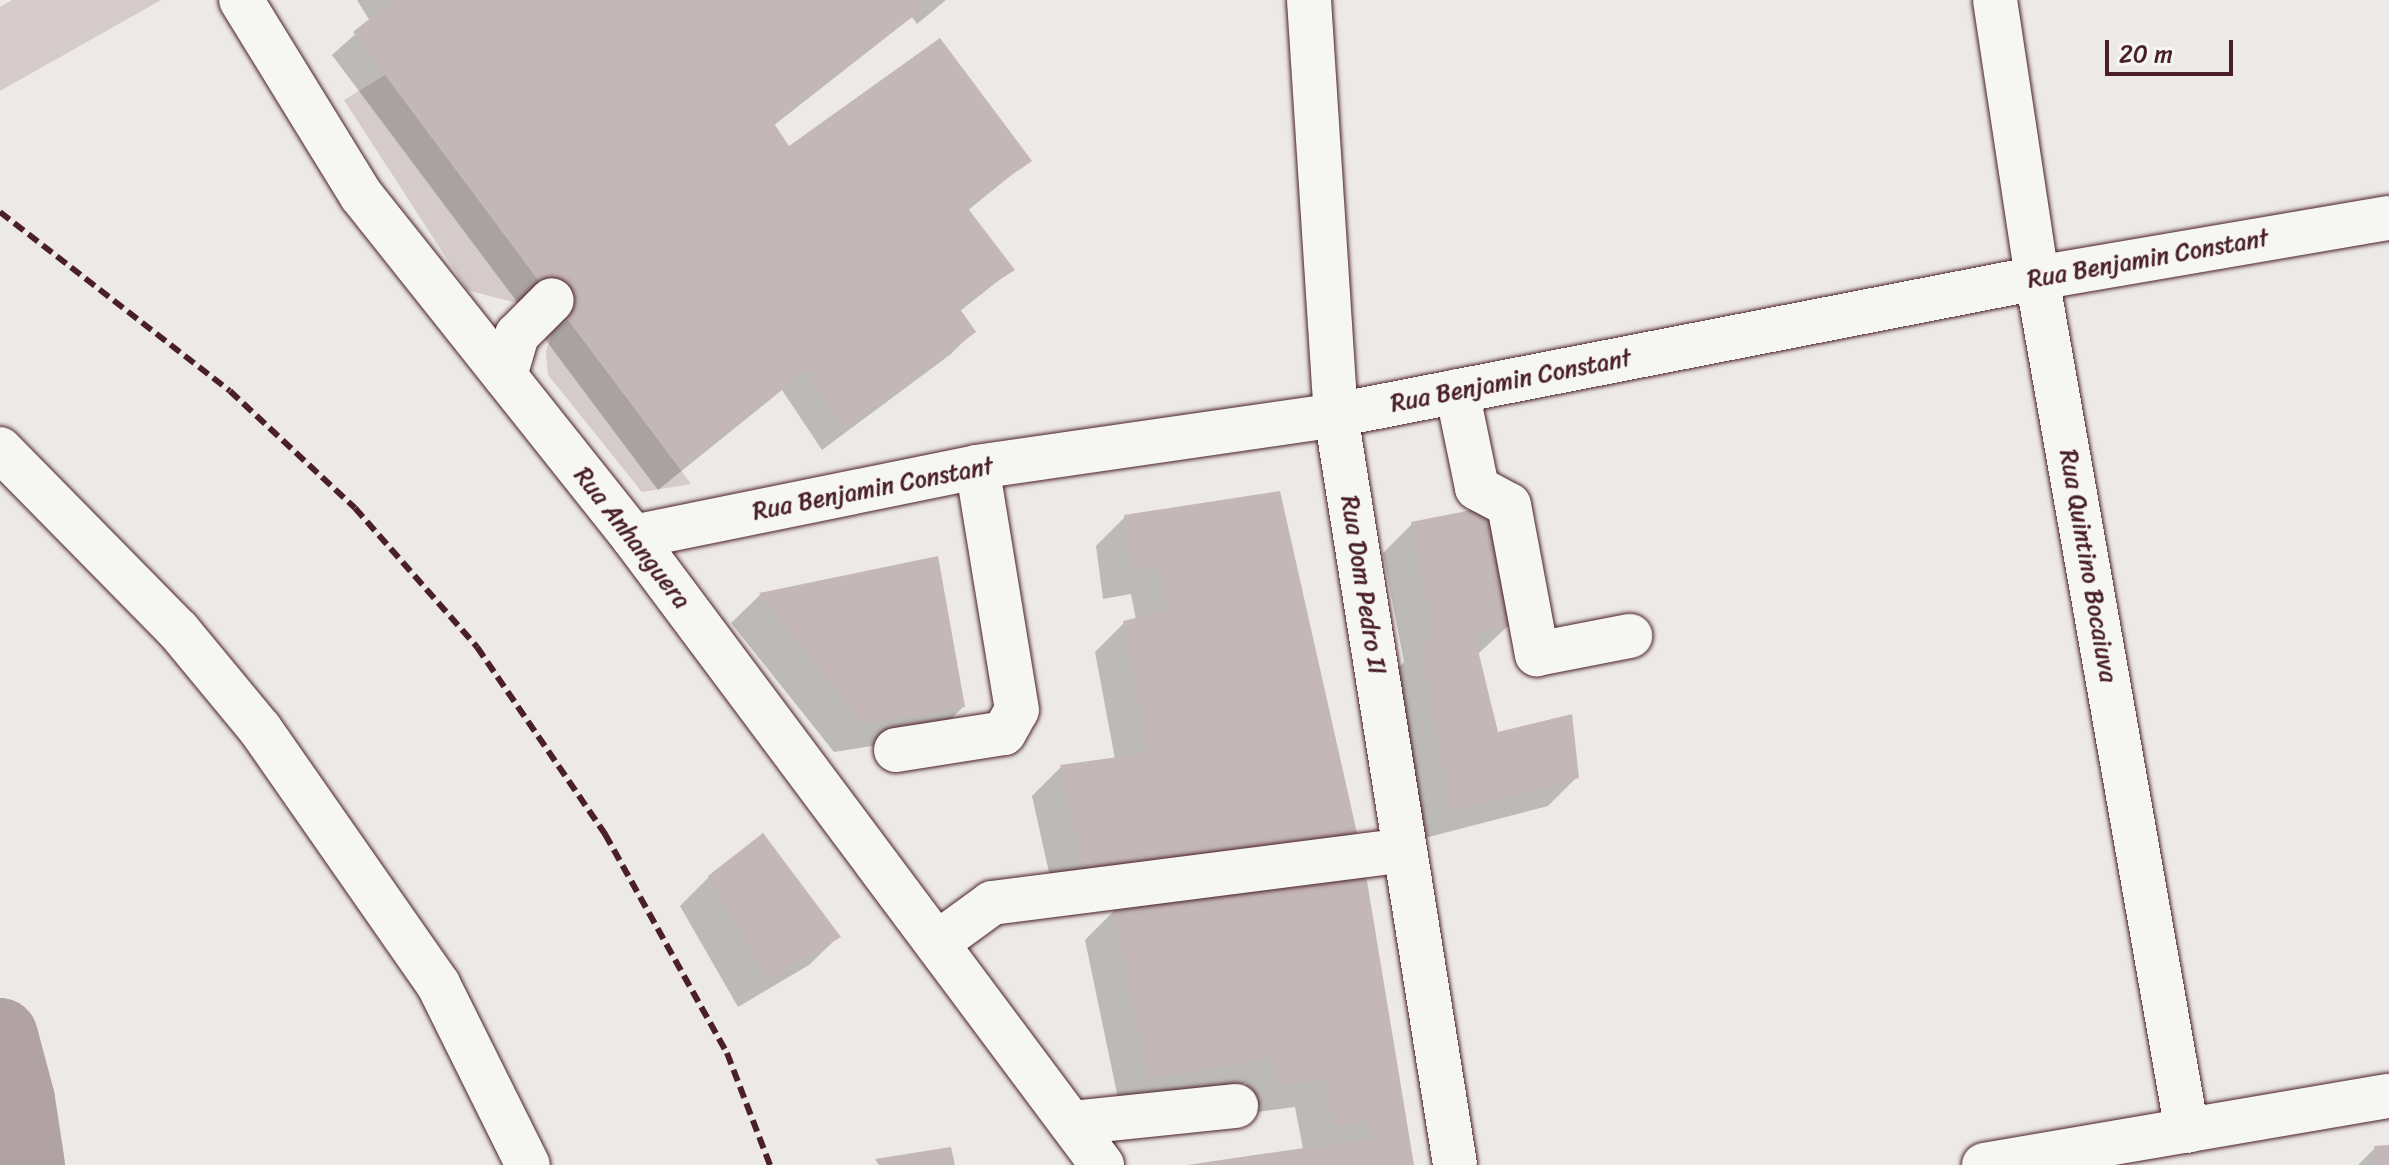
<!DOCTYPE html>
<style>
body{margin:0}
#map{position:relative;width:2389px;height:1165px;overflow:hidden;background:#ece9e6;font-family:Sriracha,sans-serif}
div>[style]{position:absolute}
.green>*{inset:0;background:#d4cbca}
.shadow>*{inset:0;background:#0003}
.river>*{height:76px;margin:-38px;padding:0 38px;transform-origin:38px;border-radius:38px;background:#b1a2a3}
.building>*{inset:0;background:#c4b7b7}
.roads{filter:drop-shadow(0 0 2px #4a1f2b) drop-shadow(0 0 2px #4a1f2b)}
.minor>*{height:44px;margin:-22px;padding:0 22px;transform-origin:22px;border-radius:22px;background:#f6f6f2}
.major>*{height:44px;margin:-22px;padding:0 22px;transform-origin:22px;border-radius:22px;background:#f6f6f2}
.rail>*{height:6px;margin-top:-3px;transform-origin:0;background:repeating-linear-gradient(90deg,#4a1f2b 0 12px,transparent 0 18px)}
span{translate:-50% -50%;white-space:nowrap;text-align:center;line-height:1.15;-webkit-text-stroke:7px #f6f6f2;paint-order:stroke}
.street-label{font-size:24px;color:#4a1f2b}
.scale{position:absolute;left:2105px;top:40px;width:128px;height:36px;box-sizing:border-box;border:4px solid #4a1f2b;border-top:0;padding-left:10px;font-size:24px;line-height:28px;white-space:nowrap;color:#4a1f2b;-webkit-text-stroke:6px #f6f6f2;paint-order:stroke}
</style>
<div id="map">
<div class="green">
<i style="clip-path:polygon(12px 0,161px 0,0 91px,0 7px)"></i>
<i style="clip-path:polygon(385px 75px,544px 288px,517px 303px,467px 290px,344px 100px)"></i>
<i style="clip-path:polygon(568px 320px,680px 469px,691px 484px,642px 492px,548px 375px,546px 352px,552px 333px)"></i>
</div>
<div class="shadow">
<i style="clip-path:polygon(357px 0,946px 0,917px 24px,912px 17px,773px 126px,789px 149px,1029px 161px,967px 211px,1012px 270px,960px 311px,973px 332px,951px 354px,822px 450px,782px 390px,658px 490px,332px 55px,370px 21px)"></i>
<i style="clip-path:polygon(1279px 493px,1356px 841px,1056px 904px,1032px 796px,1061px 767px,1115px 759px,1095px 652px,1124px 623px,1136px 620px,1131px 594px,1103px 599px,1096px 546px,1125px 517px)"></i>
<i style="clip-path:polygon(1412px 524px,1509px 625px,1477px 655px,1497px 734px,1577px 777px,1548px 806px,1421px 839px,1392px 674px,1404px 662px,1383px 553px)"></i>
<i style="clip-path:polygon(937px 559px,963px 707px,934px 736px,834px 752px,731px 623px,760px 595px)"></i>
<i style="clip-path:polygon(709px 877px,838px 937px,809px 965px,738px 1007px,680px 906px)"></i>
<i style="clip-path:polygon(1364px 877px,1411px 1165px,1195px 1165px,1303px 1149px,1295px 1107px,1249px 1113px,1246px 1083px,1120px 1108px,1085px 940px,1113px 912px)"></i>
<i style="clip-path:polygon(2389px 1147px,2389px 1165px,2358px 1165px,2375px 1148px)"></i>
</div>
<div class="river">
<i style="left:0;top:1036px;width:66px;rotate:75.1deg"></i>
<i style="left:17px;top:1100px;width:66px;rotate:81.3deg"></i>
</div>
<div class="building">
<i style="clip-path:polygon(393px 0,918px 0,924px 8px,773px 122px,789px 146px,940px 38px,1032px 161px,966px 206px,1015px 270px,958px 306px,976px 332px,845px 429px,805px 370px,680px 469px,353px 32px)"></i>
<i style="clip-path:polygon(1280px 491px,1359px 842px,1085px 877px,1060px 765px,1147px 753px,1123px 621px,1167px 610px,1160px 566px,1131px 571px,1124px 515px)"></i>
<i style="clip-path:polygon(1487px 507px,1511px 626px,1474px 634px,1498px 732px,1572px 714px,1579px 778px,1450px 812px,1420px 643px,1434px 641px,1411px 522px)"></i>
<i style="clip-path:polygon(938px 556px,965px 707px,863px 724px,759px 593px)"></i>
<i style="clip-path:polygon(763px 833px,841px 937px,768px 980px,708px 876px)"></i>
<i style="clip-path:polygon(1366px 875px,1414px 1165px,1187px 1165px,1372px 1138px,1369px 1121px,1333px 1127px,1324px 1079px,1277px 1085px,1274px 1056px,1148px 1080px,1113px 910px)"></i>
<i style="clip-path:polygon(2389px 1145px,2389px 1165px,2378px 1165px,2374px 1146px)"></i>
<i style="clip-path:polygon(951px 1147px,955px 1165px,879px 1165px,875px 1159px)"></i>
</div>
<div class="roads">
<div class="minor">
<i style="left:241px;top:0;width:229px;rotate:58.4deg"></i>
<i style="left:361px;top:195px;width:437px;rotate:51.5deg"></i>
<i style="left:633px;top:537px;width:784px;rotate:53.25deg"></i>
<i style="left:1995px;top:0;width:281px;rotate:81.4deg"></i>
<i style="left:2037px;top:278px;width:866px;rotate:80.03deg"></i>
<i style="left:505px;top:376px;width:43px;rotate:-73.7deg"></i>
<i style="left:517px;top:335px;width:49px;rotate:-45deg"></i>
<i style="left:1457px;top:391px;width:99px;rotate:78.3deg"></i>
<i style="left:1477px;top:488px;width:36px;rotate:28deg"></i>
<i style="left:1509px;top:505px;width:152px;rotate:79.4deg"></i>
<i style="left:1537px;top:654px;width:95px;rotate:-11deg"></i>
<i style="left:633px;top:537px;width:351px;rotate:-11.5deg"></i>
<i style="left:977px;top:467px;width:363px;rotate:-8.2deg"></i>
<i style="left:1336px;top:415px;width:714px;rotate:-11.06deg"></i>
<i style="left:2037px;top:278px;width:357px;rotate:-9.7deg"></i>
<i style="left:896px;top:750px;width:109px;rotate:-8.9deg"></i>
<i style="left:1004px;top:733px;width:26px;rotate:-61deg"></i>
<i style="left:1017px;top:710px;width:246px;rotate:-99.3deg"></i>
<i style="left:937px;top:943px;width:68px;rotate:-36deg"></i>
<i style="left:992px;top:903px;width:416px;rotate:-7.3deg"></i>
<i style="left:1071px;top:1123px;width:166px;rotate:-5.9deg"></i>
<i style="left:1984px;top:1165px;width:411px;rotate:-9.7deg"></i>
</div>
<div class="major">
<i style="left:1309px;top:0;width:416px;rotate:86.3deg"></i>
<i style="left:1336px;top:415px;width:759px;rotate:80.98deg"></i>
<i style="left:0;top:449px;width:254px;rotate:45.5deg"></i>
<i style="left:178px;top:630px;width:129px;rotate:50.4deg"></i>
<i style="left:260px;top:729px;width:311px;rotate:55.1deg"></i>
<i style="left:438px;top:984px;width:202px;rotate:63.6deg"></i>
</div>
</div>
<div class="rail">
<i style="left:0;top:212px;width:291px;rotate:37.9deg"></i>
<i style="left:230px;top:391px;width:171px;rotate:43.1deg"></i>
<i style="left:355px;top:508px;width:185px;rotate:48.7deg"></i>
<i style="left:477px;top:647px;width:227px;rotate:55.6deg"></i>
<i style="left:605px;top:834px;width:251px;rotate:60.9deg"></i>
<i style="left:727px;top:1053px;width:120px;rotate:69deg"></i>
</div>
<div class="street-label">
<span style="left:2148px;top:259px;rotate:-10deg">Rua Benjamin Constant</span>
<span style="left:1511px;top:381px;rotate:-11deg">Rua Benjamin Constant</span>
<span style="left:873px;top:489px;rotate:-11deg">Rua Benjamin Constant</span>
<span style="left:632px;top:538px;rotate:52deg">Rua Anhanguera</span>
<span style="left:2088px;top:566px;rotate:80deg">Rua Quintino Bocaiuva</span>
<span style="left:1363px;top:585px;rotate:81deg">Rua Dom Pedro II</span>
</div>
<div class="scale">20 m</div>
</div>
